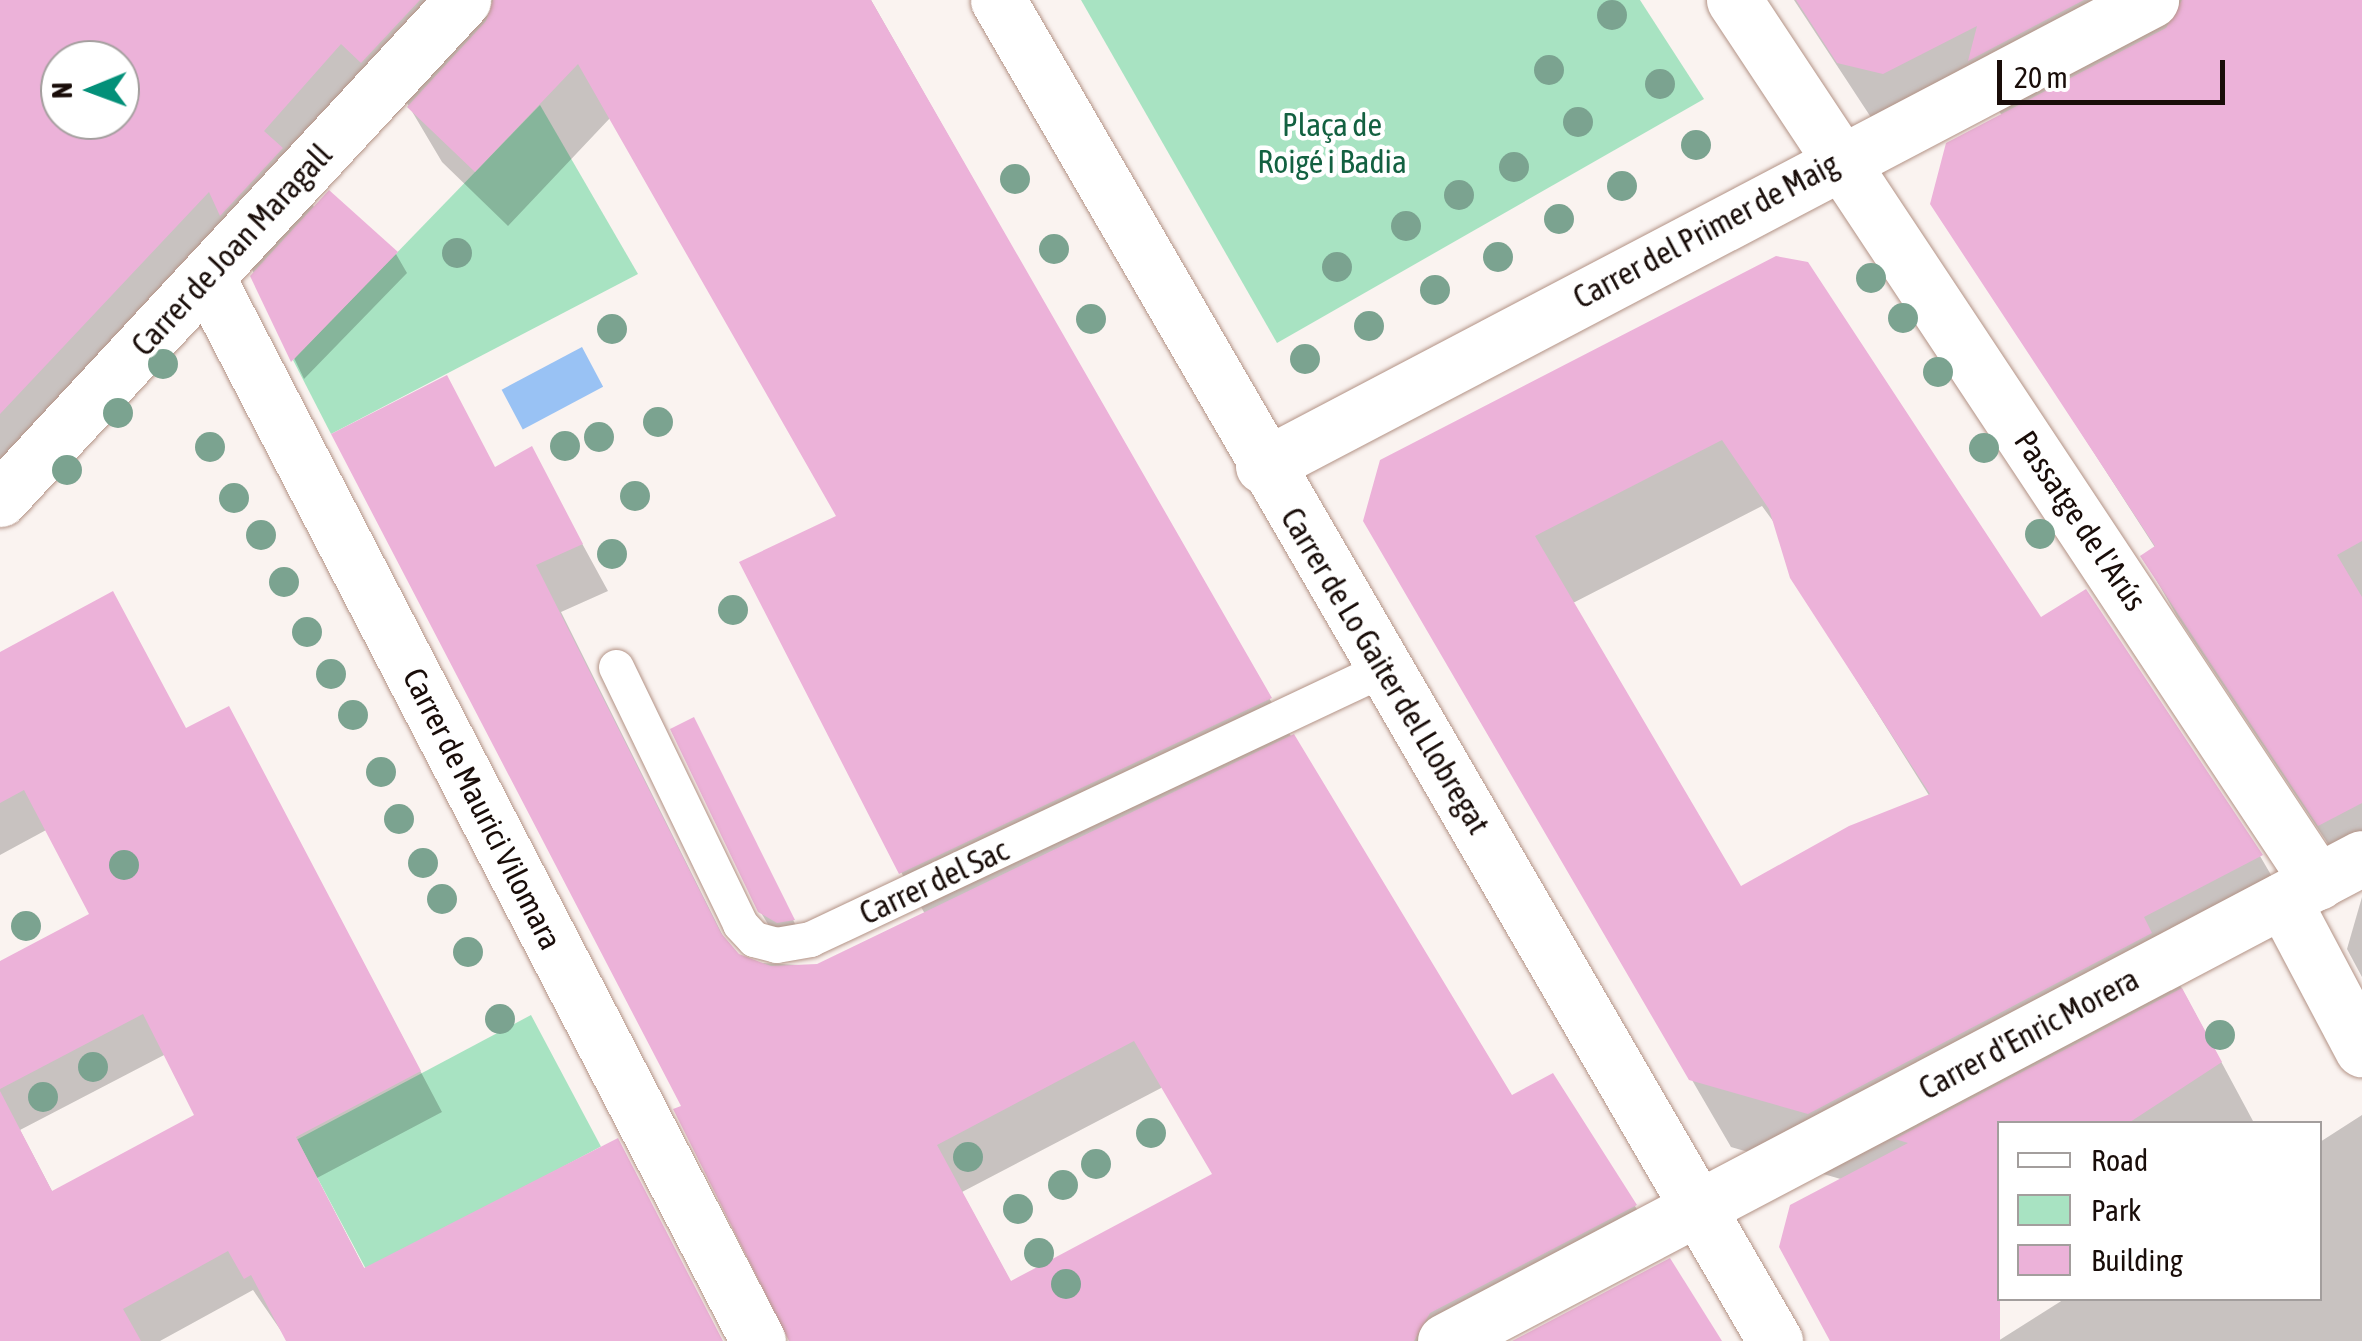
<!DOCTYPE html>
<meta charset="utf-8">
<style>
body{margin:0}
#map{position:relative;width:2362px;height:1341px;overflow:hidden;background:#faf3f0;font-family:"Asap Condensed",sans-serif}
div>[style]{position:absolute}
.green>*{inset:0;background:#a8e3c2;transform-origin:0 0}
.water>*{inset:0;background:#99c2f4;transform-origin:0 0}
.shadow>*{inset:0;background:#0003}
.building>*{inset:0;background:#ecb2d9}
.roads{filter:drop-shadow(0 0 2px #b39386) drop-shadow(0 0 2px #b39386)}
.lane>*{height:35px;margin:-17.5px;padding:0 17.5px;transform-origin:17.5px;border-radius:17.5px;background:#fff}
.street>*{height:55px;margin:-27.5px;padding:0 27.5px;transform-origin:27.5px;border-radius:27.5px;background:#fff}
.trees>*{width:30px;height:30px;margin:-15px;border-radius:50%;background:#7ba390}
span{translate:-50% -50%;white-space:nowrap;text-align:center;line-height:1.15;-webkit-text-stroke:9px #fff;paint-order:stroke}
.park-label{font-size:32px;color:#136141}
.street-label{font-size:32px;color:#190d09}
.legend{position:absolute;left:1997px;top:1121px;width:325px;height:180px;box-sizing:border-box;background:#fff;border:2px solid #a39e9d;margin:0;padding:12px 18px;list-style:none;font-size:30px;color:#190d09}
.legend li{display:flex;align-items:center;gap:20px;height:50px}
.legend b{width:50px;border:2px solid #a39e9d}
.north{position:absolute;left:40px;top:40px;width:100px;height:100px;box-sizing:border-box;background:#fff;border:2px solid #a39e9d;border-radius:50%;rotate:269deg;font-size:28px;font-weight:700;line-height:40px;text-align:center;color:#190d09}
.north::after{content:'';display:block;margin:auto;width:35px;height:45px;background:#039079;clip-path:polygon(50% 0,100% 100%,50% 72%,0 100%)}
.scale{position:absolute;left:1997px;top:60px;width:228px;height:45px;box-sizing:border-box;border:5px solid #190d09;border-top:0;padding-left:12px;font-size:30px;line-height:35px;white-space:nowrap;color:#190d09;-webkit-text-stroke:8px #fff;paint-order:stroke}
</style>
<div id="map">
<div class="green">
<i style="clip-path:polygon(1081px 0,1640px 0,1704px 99px,1277px 343px)"></i>
<i style="clip-path:polygon(540px 105px,638px 274px,331px 434px,293px 360px)"></i>
<i style="left:531px;top:1015px;width:149px;height:265px;rotate:62deg"></i>
</div>
<div class="water">
<i style="left:582px;top:347px;width:45px;height:91px;rotate:62deg"></i>
</div>
<div class="shadow">
<i style="clip-path:polygon(evenodd,0 0,871px 0,1292px 738px,1511px 1098px,1635px 1206px,1662px 1252px,1493px 1341px,790px 1341px,684px 1107px,496px 469px,531px 450px,608px 591px,561px 612px,726px 942px,746px 962px,817px 966px,925px 914px,901px 872px,840px 517px,611px 117px,508px 226px,442px 162px,407px 103px,394px 117px,374px 98px,300px 182px,315px 209px,396px 254px,407px 273px,304px 379px,241px 246px,0 504px,0 0,60px 60px,120px 60px,120px 120px,60px 120px,60px 60px,0 0,1163px 1087px,1215px 1175px,1012px 1284px,962px 1192px,1163px 1087px)"></i>
<i style="clip-path:polygon(1794px 0,2362px 0,2362px 879px,2354px 883px,2177px 616px,2143px 557px,2156px 549px,1933px 203px,2002px 116px,1990px 95px,1874px 122px)"></i>
<i style="clip-path:polygon(evenodd,1777px 258px,2040px 621px,2260px 856px,2299px 923px,2180px 985px,2253px 1121px,2000px 1124px,1910px 1341px,1834px 1341px,1844px 1180px,1731px 1147px,1366px 520px,1777px 258px,1762px 506px,1778px 528px,1792px 577px,1930px 797px,1740px 890px,1571px 604px,1762px 506px)"></i>
<i style="clip-path:polygon(evenodd,0 665px,252px 752px,442px 1112px,317px 1178px,365px 1270px,722px 1341px,288px 1341px,253px 1290px,160px 1341px,0 1341px,0 964px,92px 915px,48px 829px,0 855px,0 665px,166px 1054px,198px 1116px,53px 1193px,20px 1130px,166px 1054px)"></i>
<i style="clip-path:polygon(704px 739px,803px 940px,772px 931px,760px 911px)"></i>
<i style="clip-path:polygon(2362px 897px,2362px 977px,2347px 949px)"></i>
<i style="clip-path:polygon(2362px 1115px,2362px 1341px,1998px 1341px,2066px 1298px,2320px 1298px,2320px 1142px)"></i>
</div>
<div class="building">
<i style="clip-path:polygon(evenodd,0 0,420px 0,361px 63px,341px 44px,264px 131px,283px 148px,220px 216px,209px 192px,0 414px,0 0,60px 60px,120px 60px,120px 120px,60px 120px,60px 60px)"></i>
<i style="clip-path:polygon(493px 0,871px 0,1272px 698px,899px 874px,739px 562px,836px 516px,578px 64px,475px 172px,407px 107px,486px 21px)"></i>
<i style="clip-path:polygon(1796px 0,2084px 0,1968px 61px,1977px 26px,1883px 74px,1837px 63px)"></i>
<i style="clip-path:polygon(2182px 0,2362px 0,2362px 541px,2337px 555px,2362px 597px,2362px 803px,2318px 826px,2140px 556px,2155px 546px,1930px 204px,1946px 143px,2166px 28px)"></i>
<i style="clip-path:polygon(329px 190px,398px 252px,291px 362px,250px 276px)"></i>
<i style="clip-path:polygon(evenodd,1776px 256px,1808px 262px,2041px 617px,2086px 589px,2263px 855px,2144px 917px,2152px 933px,1808px 1114px,1689px 1080px,1363px 521px,1380px 460px,1776px 256px,1722px 440px,1769px 509px,1790px 578px,1930px 794px,1849px 826px,1741px 886px,1535px 536px,1722px 440px)"></i>
<i style="clip-path:polygon(evenodd,447px 375px,495px 467px,532px 446px,583px 544px,536px 565px,721px 933px,739px 954px,771px 966px,817px 964px,1294px 734px,1512px 1095px,1553px 1073px,1637px 1205px,1430px 1313px,1414px 1341px,789px 1341px,673px 1109px,681px 1106px,331px 434px,447px 375px,1134px 1041px,1212px 1174px,1011px 1281px,937px 1145px,1134px 1041px)"></i>
<i style="clip-path:polygon(113px 591px,186px 728px,229px 706px,421px 1071px,296px 1137px,364px 1268px,618px 1138px,723px 1341px,286px 1341px,251px 1275px,244px 1279px,228px 1251px,123px 1309px,141px 1341px,0 1341px,0 1091px,52px 1191px,194px 1115px,143px 1014px,0 1089px,0 961px,89px 914px,24px 790px,0 803px,0 652px)"></i>
<i style="clip-path:polygon(694px 717px,795px 920px,777px 923px,758px 912px,670px 729px)"></i>
<i style="clip-path:polygon(2182px 988px,2222px 1062px,2127px 1124px,2000px 1124px,2000px 1341px,1830px 1341px,1779px 1247px,1790px 1205px,1908px 1143px,1895px 1139px)"></i>
<i style="clip-path:polygon(1670px 1258px,1722px 1341px,1512px 1341px)"></i>
</div>
<div class="roads">
<div class="lane">
<i style="left:616px;top:667px;width:285px;rotate:64.2deg"></i>
<i style="left:740px;top:924px;width:21px;rotate:47deg"></i>
<i style="left:754px;top:939px;width:23px;rotate:15deg"></i>
<i style="left:776px;top:945px;width:35px;rotate:-10deg"></i>
<i style="left:810px;top:939px;width:638px;rotate:-25.24deg"></i>
</div>
<div class="street">
<i style="left:998px;top:0;width:1550px;rotate:59.91deg"></i>
<i style="left:1734px;top:0;width:1058px;rotate:56.49deg"></i>
<i style="left:207px;top:277px;width:1198px;rotate:62.62deg"></i>
<i style="left:1263px;top:466px;width:1003px;rotate:-27.69deg"></i>
<i style="left:0;top:499px;width:681px;rotate:-47.14deg"></i>
<i style="left:2283px;top:900px;width:169px;rotate:62.1deg"></i>
<i style="left:1445px;top:1341px;width:1036px;rotate:-27.78deg"></i>
</div>
</div>
<div class="trees">
<i style="left:1612px;top:15px"></i>
<i style="left:1549px;top:70px"></i>
<i style="left:1660px;top:84px"></i>
<i style="left:1578px;top:122px"></i>
<i style="left:1696px;top:145px"></i>
<i style="left:1514px;top:167px"></i>
<i style="left:1015px;top:179px"></i>
<i style="left:1622px;top:186px"></i>
<i style="left:1459px;top:195px"></i>
<i style="left:1559px;top:219px"></i>
<i style="left:1406px;top:226px"></i>
<i style="left:1054px;top:249px"></i>
<i style="left:457px;top:253px"></i>
<i style="left:1498px;top:257px"></i>
<i style="left:1337px;top:267px"></i>
<i style="left:1871px;top:278px"></i>
<i style="left:1435px;top:290px"></i>
<i style="left:1903px;top:318px"></i>
<i style="left:1091px;top:319px"></i>
<i style="left:1369px;top:326px"></i>
<i style="left:612px;top:329px"></i>
<i style="left:1305px;top:359px"></i>
<i style="left:163px;top:364px"></i>
<i style="left:1938px;top:372px"></i>
<i style="left:118px;top:413px"></i>
<i style="left:658px;top:422px"></i>
<i style="left:599px;top:437px"></i>
<i style="left:565px;top:446px"></i>
<i style="left:210px;top:447px"></i>
<i style="left:1984px;top:448px"></i>
<i style="left:67px;top:470px"></i>
<i style="left:635px;top:496px"></i>
<i style="left:234px;top:498px"></i>
<i style="left:2040px;top:534px"></i>
<i style="left:261px;top:535px"></i>
<i style="left:612px;top:554px"></i>
<i style="left:284px;top:582px"></i>
<i style="left:733px;top:610px"></i>
<i style="left:307px;top:632px"></i>
<i style="left:331px;top:674px"></i>
<i style="left:353px;top:715px"></i>
<i style="left:381px;top:772px"></i>
<i style="left:399px;top:819px"></i>
<i style="left:423px;top:863px"></i>
<i style="left:124px;top:865px"></i>
<i style="left:442px;top:899px"></i>
<i style="left:26px;top:926px"></i>
<i style="left:468px;top:952px"></i>
<i style="left:500px;top:1019px"></i>
<i style="left:2220px;top:1035px"></i>
<i style="left:93px;top:1067px"></i>
<i style="left:43px;top:1097px"></i>
<i style="left:1151px;top:1133px"></i>
<i style="left:968px;top:1157px"></i>
<i style="left:1096px;top:1164px"></i>
<i style="left:1063px;top:1185px"></i>
<i style="left:1018px;top:1209px"></i>
<i style="left:1039px;top:1253px"></i>
<i style="left:1066px;top:1284px"></i>
</div>
<div class="park-label">
<span style="left:1332px;top:144px">Plaça de<br>Roigé i Badia</span>
</div>
<div class="street-label">
<span style="left:1706px;top:231px;rotate:-28deg">Carrer del Primer de Maig</span>
<span style="left:232px;top:250px;rotate:-47deg">Carrer de Joan Maragall</span>
<span style="left:2080px;top:521px;rotate:56deg">Passatge de l'Arús</span>
<span style="left:1385px;top:671px;rotate:59deg">Carrer de Lo Gaiter del Llobregat</span>
<span style="left:482px;top:809px;rotate:63deg">Carrer de Maurici Vilomara</span>
<span style="left:934px;top:882px;rotate:-25deg">Carrer del Sac</span>
<span style="left:2029px;top:1034px;rotate:-28deg">Carrer d'Enric Morera</span>
</div>
<ul class="legend">
<li><b style="height:12px;background:#fff"></b>Road</li>
<li><b style="height:28px;background:#a8e3c2"></b>Park</li>
<li><b style="height:28px;background:#ecb2d9"></b>Building</li>
</ul>
<div class="north">N</div>
<div class="scale">20 m</div>
</div>
